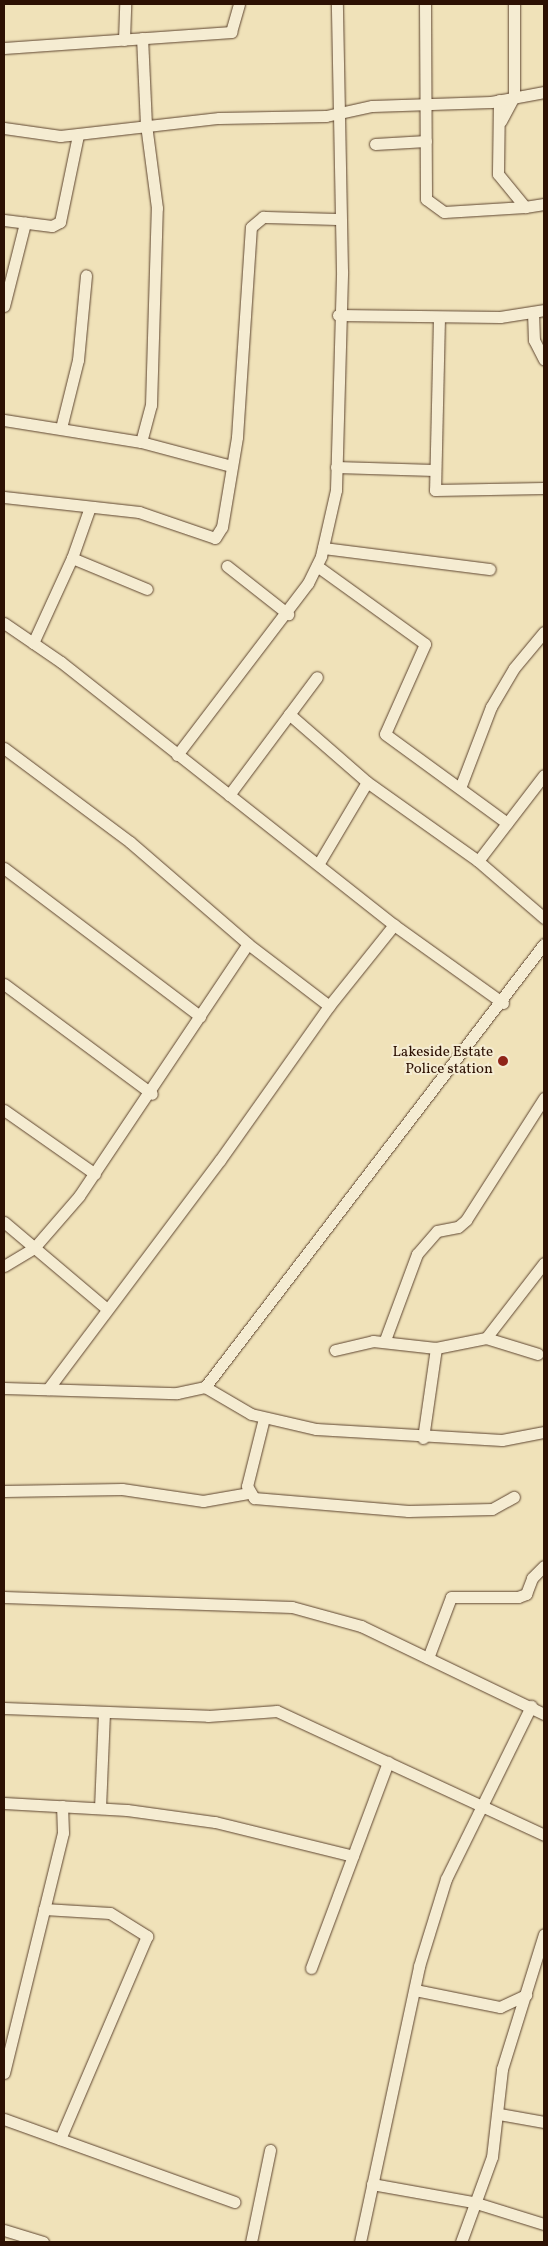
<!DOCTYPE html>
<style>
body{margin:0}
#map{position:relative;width:548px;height:2246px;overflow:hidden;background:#f0e2b9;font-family:Vollkorn,serif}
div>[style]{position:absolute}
.roads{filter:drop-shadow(0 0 1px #5e4530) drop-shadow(0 0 1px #5e4530)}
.minor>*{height:11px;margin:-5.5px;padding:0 5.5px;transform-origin:5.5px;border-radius:5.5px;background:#f5ecd2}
.dots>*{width:14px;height:14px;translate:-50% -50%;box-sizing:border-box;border:2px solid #f5ecd2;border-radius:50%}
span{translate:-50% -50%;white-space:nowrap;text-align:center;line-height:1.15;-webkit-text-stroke:4px #f5ecd2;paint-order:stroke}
.poi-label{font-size:15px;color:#2d1103}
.right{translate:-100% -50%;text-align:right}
.frame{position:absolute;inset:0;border:5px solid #2d1103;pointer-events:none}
</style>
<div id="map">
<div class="roads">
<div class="minor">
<i style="left:425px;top:4px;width:195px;rotate:89.7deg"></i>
<i style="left:426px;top:199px;width:22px;rotate:36deg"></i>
<i style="left:444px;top:212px;width:81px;rotate:-3.5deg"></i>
<i style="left:124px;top:40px;width:36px;rotate:-88deg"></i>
<i style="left:4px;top:48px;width:228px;rotate:-4deg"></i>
<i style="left:231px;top:32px;width:29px;rotate:-74deg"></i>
<i style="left:499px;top:100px;width:74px;rotate:90.8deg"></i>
<i style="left:498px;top:174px;width:43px;rotate:50.7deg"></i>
<i style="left:525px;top:207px;width:19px;rotate:-9deg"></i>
<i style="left:501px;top:121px;width:27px;rotate:-62deg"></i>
<i style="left:514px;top:97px;width:93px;rotate:-90deg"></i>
<i style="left:4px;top:128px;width:57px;rotate:8.1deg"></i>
<i style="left:60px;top:136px;width:160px;rotate:-6.5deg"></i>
<i style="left:219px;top:118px;width:107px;rotate:-1.1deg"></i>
<i style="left:326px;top:116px;width:47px;rotate:-12.3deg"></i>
<i style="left:372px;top:106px;width:119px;rotate:-1.9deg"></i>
<i style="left:491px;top:102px;width:54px;rotate:-10.7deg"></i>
<i style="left:375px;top:144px;width:51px;rotate:-3.4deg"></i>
<i style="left:4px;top:220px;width:48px;rotate:7.1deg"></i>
<i style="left:52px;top:226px;width:9px;rotate:-27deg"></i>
<i style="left:60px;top:222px;width:89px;rotate:-78.3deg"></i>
<i style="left:4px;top:306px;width:86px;rotate:-75.8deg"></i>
<i style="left:533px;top:312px;width:28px;rotate:88deg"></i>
<i style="left:534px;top:340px;width:22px;rotate:63deg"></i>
<i style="left:338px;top:315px;width:162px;rotate:0.7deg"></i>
<i style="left:500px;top:317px;width:45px;rotate:-9deg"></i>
<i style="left:439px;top:317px;width:173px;rotate:91.3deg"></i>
<i style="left:435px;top:490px;width:109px;rotate:-1.1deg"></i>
<i style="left:4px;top:420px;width:139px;rotate:9.1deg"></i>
<i style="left:141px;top:442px;width:93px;rotate:14.9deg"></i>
<i style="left:61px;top:428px;width:70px;rotate:-76deg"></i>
<i style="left:78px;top:360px;width:85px;rotate:-84.6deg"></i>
<i style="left:141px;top:442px;width:38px;rotate:-75deg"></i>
<i style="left:151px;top:405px;width:197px;rotate:-88.3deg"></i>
<i style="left:157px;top:208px;width:84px;rotate:-97.5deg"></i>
<i style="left:146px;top:125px;width:87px;rotate:-92.6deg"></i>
<i style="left:336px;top:467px;width:98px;rotate:1.8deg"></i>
<i style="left:4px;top:497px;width:136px;rotate:6.3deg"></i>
<i style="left:139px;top:512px;width:80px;rotate:18.9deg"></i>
<i style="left:215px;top:538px;width:13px;rotate:-58deg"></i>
<i style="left:222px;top:527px;width:91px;rotate:-80.5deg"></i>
<i style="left:237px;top:437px;width:210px;rotate:-86.2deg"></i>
<i style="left:251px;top:227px;width:16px;rotate:-40deg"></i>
<i style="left:263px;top:217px;width:77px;rotate:1.5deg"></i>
<i style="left:323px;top:548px;width:168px;rotate:7.2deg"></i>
<i style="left:72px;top:558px;width:81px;rotate:22.5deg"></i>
<i style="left:227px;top:566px;width:78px;rotate:38.2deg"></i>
<i style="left:317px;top:566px;width:133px;rotate:35.8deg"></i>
<i style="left:425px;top:644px;width:98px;rotate:114deg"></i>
<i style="left:385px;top:734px;width:151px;rotate:36.1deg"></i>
<i style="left:4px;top:623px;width:69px;rotate:34.4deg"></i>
<i style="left:61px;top:662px;width:424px;rotate:38.3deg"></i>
<i style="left:394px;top:925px;width:134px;rotate:35.6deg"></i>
<i style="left:33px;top:643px;width:94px;rotate:-65.4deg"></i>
<i style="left:72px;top:558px;width:54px;rotate:-70.6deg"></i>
<i style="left:289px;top:714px;width:103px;rotate:41.1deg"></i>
<i style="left:367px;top:782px;width:136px;rotate:35.4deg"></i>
<i style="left:478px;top:861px;width:87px;rotate:40.8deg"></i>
<i style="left:4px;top:748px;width:157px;rotate:36.7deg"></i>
<i style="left:130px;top:842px;width:156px;rotate:40.8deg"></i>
<i style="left:248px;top:944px;width:102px;rotate:37.4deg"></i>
<i style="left:177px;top:755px;width:216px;rotate:-52.7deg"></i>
<i style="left:308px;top:583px;width:30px;rotate:-64deg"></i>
<i style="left:321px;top:556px;width:68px;rotate:-77.2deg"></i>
<i style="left:336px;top:490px;width:219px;rotate:-88.4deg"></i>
<i style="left:342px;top:271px;width:267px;rotate:-91.1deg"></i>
<i style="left:460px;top:788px;width:87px;rotate:-69.1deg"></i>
<i style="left:491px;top:707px;width:45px;rotate:-59.5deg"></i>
<i style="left:514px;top:668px;width:47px;rotate:-50.2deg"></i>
<i style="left:229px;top:795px;width:147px;rotate:-53.3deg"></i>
<i style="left:478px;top:861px;width:108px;rotate:-52.5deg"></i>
<i style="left:319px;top:863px;width:94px;rotate:-59.3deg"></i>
<i style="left:4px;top:868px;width:246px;rotate:37.1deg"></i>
<i style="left:4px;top:984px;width:184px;rotate:36.6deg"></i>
<i style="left:4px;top:1110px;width:111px;rotate:35.1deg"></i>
<i style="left:4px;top:1222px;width:135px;rotate:40.2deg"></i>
<i style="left:4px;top:1266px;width:35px;rotate:-31deg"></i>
<i style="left:34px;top:1248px;width:69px;rotate:-49.1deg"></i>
<i style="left:79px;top:1196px;width:303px;rotate:-56.2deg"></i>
<i style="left:486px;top:1338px;width:95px;rotate:-52.3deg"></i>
<i style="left:385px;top:1340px;width:92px;rotate:-69.6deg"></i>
<i style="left:417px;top:1254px;width:30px;rotate:-49deg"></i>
<i style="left:437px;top:1231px;width:21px;rotate:-11deg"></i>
<i style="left:458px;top:1227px;width:11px;rotate:-41deg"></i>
<i style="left:466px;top:1220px;width:145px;rotate:-57.4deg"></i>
<i style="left:335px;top:1350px;width:39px;rotate:-13deg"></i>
<i style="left:373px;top:1341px;width:63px;rotate:6.3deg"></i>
<i style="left:436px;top:1348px;width:51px;rotate:-11.3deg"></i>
<i style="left:486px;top:1338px;width:54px;rotate:17.1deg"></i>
<i style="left:205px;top:1387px;width:53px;rotate:30.4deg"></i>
<i style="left:251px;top:1414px;width:67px;rotate:13deg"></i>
<i style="left:316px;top:1429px;width:186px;rotate:3.4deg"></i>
<i style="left:502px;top:1440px;width:43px;rotate:-10.8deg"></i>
<i style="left:4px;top:1388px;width:173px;rotate:1.7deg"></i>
<i style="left:177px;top:1393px;width:29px;rotate:-12deg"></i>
<i style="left:205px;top:1387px;width:558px;rotate:-52.58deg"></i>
<i style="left:48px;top:1389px;width:286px;rotate:-53.1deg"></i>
<i style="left:220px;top:1160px;width:189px;rotate:-54.7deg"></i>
<i style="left:329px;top:1006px;width:104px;rotate:-51.3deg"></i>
<i style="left:264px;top:1418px;width:70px;rotate:104deg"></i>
<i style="left:247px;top:1486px;width:14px;rotate:60deg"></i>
<i style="left:254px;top:1498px;width:155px;rotate:4.8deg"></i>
<i style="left:408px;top:1511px;width:84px;rotate:-1.4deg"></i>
<i style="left:492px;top:1509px;width:25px;rotate:-29deg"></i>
<i style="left:423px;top:1438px;width:91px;rotate:-81.8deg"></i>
<i style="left:4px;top:1491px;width:118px;rotate:-1deg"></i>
<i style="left:122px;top:1489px;width:82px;rotate:8.4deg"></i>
<i style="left:203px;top:1501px;width:47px;rotate:-9.9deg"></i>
<i style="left:4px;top:1597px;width:288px;rotate:2deg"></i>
<i style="left:292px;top:1607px;width:72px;rotate:15.4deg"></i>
<i style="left:361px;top:1626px;width:203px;rotate:25.7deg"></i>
<i style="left:428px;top:1658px;width:65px;rotate:-69.3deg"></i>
<i style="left:451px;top:1597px;width:67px"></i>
<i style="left:518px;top:1597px;width:9px;rotate:-21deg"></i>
<i style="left:526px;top:1594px;width:17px;rotate:-69deg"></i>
<i style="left:532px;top:1578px;width:17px;rotate:-45deg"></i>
<i style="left:4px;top:1708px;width:204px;rotate:2.2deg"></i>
<i style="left:208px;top:1716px;width:69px;rotate:-4.1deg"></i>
<i style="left:277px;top:1711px;width:294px;rotate:24.9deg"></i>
<i style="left:4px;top:1803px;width:123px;rotate:3.3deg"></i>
<i style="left:127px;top:1810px;width:89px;rotate:7.8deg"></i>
<i style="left:215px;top:1822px;width:142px;rotate:13.8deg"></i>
<i style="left:100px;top:1808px;width:95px;rotate:-87.6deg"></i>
<i style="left:44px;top:1909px;width:66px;rotate:3.5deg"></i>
<i style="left:110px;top:1913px;width:44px;rotate:31.9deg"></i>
<i style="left:147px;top:1936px;width:221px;rotate:113.2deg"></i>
<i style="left:311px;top:1968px;width:220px;rotate:-69.5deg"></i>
<i style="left:415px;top:1990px;width:87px;rotate:11.3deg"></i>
<i style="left:500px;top:2007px;width:29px;rotate:-25deg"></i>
<i style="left:4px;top:2073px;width:247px;rotate:-76.2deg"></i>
<i style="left:63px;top:1833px;width:27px;rotate:-92deg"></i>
<i style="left:499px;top:2114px;width:46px;rotate:10.1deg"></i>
<i style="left:4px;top:2119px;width:245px;rotate:19.8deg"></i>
<i style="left:372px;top:2184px;width:103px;rotate:10.1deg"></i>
<i style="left:473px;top:2202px;width:74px;rotate:17.2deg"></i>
<i style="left:4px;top:2230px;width:41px;rotate:17.1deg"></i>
<i style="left:251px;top:2242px;width:94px;rotate:-78.3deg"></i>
<i style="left:360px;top:2242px;width:282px;rotate:-77.9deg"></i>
<i style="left:419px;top:1966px;width:91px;rotate:-72.8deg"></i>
<i style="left:446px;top:1879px;width:193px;rotate:-63.8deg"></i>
<i style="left:461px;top:2242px;width:90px;rotate:-70deg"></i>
<i style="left:492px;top:2157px;width:89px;rotate:-83.5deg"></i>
<i style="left:502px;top:2069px;width:141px;rotate:-72.7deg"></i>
</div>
</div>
<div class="dots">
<i style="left:503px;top:1061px;background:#8f2418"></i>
</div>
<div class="poi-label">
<span class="right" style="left:493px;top:1061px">Lakeside Estate<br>Police station</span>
</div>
<div class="frame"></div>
</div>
